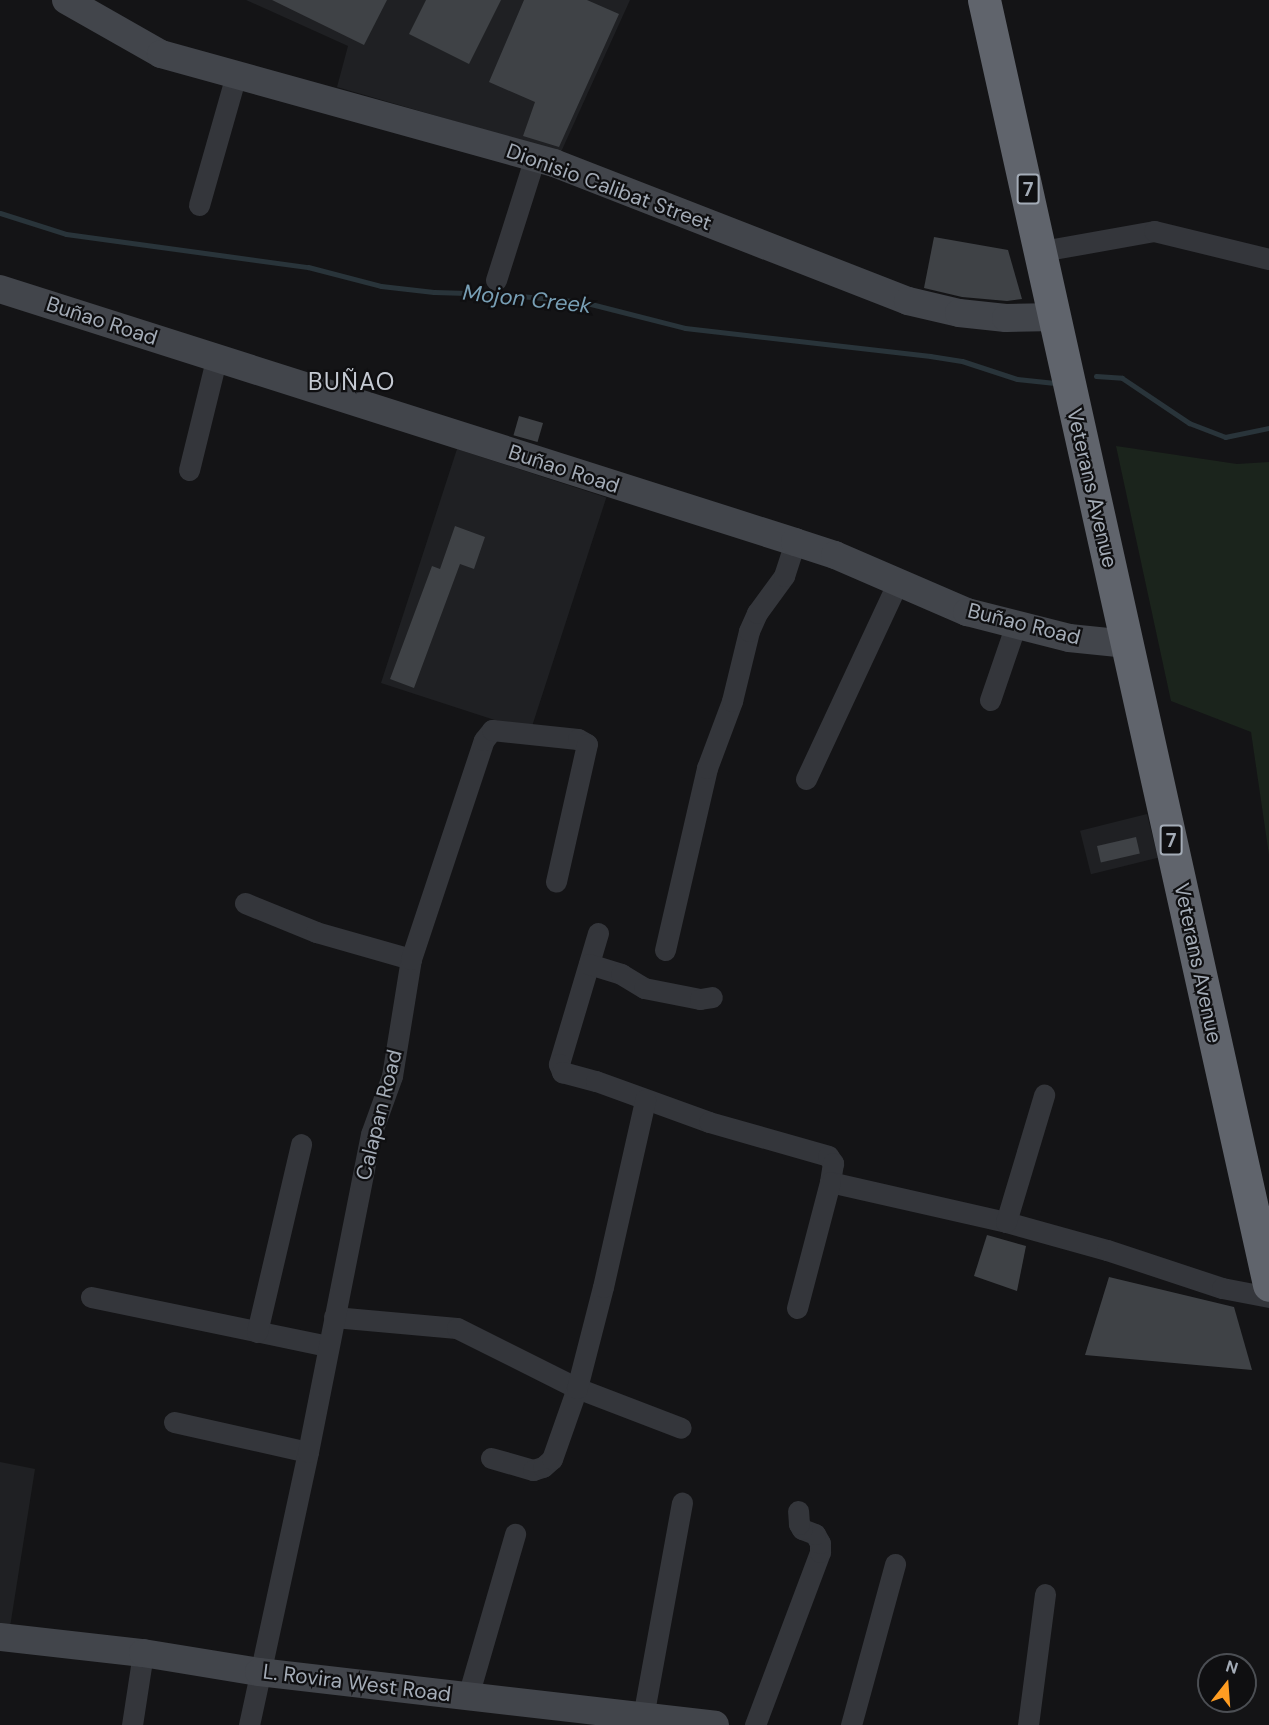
<!DOCTYPE html>
<meta charset="utf-8">
<style>
body{margin:0}
#map{position:relative;width:1269px;height:1725px;overflow:hidden;background:#141416;font-family:"DM Sans",sans-serif}
div>[style]{position:absolute}
.built>*{inset:0;background:#1f2023;transform-origin:0 0}
.green>*{inset:0;background:#1b241c}
.stream>*{height:5px;margin:-2.5px;padding:0 2.5px;transform-origin:2.5px;border-radius:2.5px;background:#29343a}
.building>*{inset:0;background:#3f4246;transform-origin:0 0}
.street>*{height:21px;margin:-10.5px;padding:0 10.5px;transform-origin:10.5px;border-radius:10.5px;background:#34363b}
.secondary>*{height:28px;margin:-14px;padding:0 14px;transform-origin:14px;border-radius:14px;background:#42454b}
.highway>*{height:33px;margin:-16.5px;padding:0 16.5px;transform-origin:16.5px;border-radius:16.5px;background:#60646c}
span{translate:-50% -50%;white-space:nowrap;text-align:center;line-height:1.15;-webkit-text-stroke:4.5px #0f0f11;paint-order:stroke}
.shield-label span{padding:2px 4px;background:#0f0f11;border:2px solid;border-radius:4px;-webkit-text-stroke-width:0}
.shield-label{font-size:20px;color:#a4acb7;font-weight:700}
.street-label{font-size:21px;color:#a4acb7}
.water-label{font-size:22px;color:#789fb5;font-style:italic}
.quarter-label{font-size:24px;color:#c5cad3;letter-spacing:1.5px}
.north{position:absolute;left:1197px;top:1653px;width:60px;height:60px;box-sizing:border-box;background:#0f0f11;border:2px solid #4b4e53;border-radius:50%;rotate:17deg;font-size:16px;font-weight:700;line-height:24px;text-align:center;color:#a4acb7}
.north::after{content:'';display:block;margin:auto;width:21px;height:27px;background:#ff9d22;clip-path:polygon(50% 0,100% 100%,50% 72%,0 100%)}
</style>
<div id="map">
<div class="built">
<i style="clip-path:polygon(246px 0,630px 0,561px 152px,337px 87px,348px 46px)"></i>
<i style="left:457px;top:449px;width:157px;height:246px;rotate:18deg"></i>
<i style="left:1147px;top:814px;width:45px;height:69px;rotate:76deg"></i>
<i style="clip-path:polygon(0 1462px,35px 1469px,10px 1627px,0 1626px)"></i>
</div>
<div class="green">
<i style="clip-path:polygon(1116px 446px,1237px 464px,1269px 462px,1269px 855px,1251px 732px,1171px 701px)"></i>
</div>
<div class="stream">
<i style="left:0;top:213px;width:69px;rotate:17.7deg"></i>
<i style="left:66px;top:234px;width:244px;rotate:7.8deg"></i>
<i style="left:308px;top:267px;width:75px;rotate:14.6deg"></i>
<i style="left:381px;top:286px;width:53px;rotate:6.5deg"></i>
<i style="left:434px;top:292px;width:67px;rotate:1.7deg"></i>
<i style="left:501px;top:294px;width:82px;rotate:5.6deg"></i>
<i style="left:583px;top:302px;width:105px;rotate:14.3deg"></i>
<i style="left:685px;top:328px;width:247px;rotate:6.5deg"></i>
<i style="left:930px;top:356px;width:32px;rotate:9deg"></i>
<i style="left:962px;top:361px;width:58px;rotate:18.1deg"></i>
<i style="left:1017px;top:379px;width:38px;rotate:6deg"></i>
<i style="left:1096px;top:376px;width:26px;rotate:4deg"></i>
<i style="left:1122px;top:378px;width:81px;rotate:33.9deg"></i>
<i style="left:1189px;top:423px;width:39px;rotate:21deg"></i>
<i style="left:1225px;top:437px;width:45px;rotate:-11.6deg"></i>
</div>
<div class="building">
<i style="clip-path:polygon(272px 0,387px 0,364px 45px)"></i>
<i style="clip-path:polygon(426px 0,501px 0,469px 64px,409px 34px)"></i>
<i style="clip-path:polygon(524px 0,587px 0,619px 14px,559px 147px,523px 136px,535px 102px,489px 82px)"></i>
<i style="clip-path:polygon(934px 237px,1008px 250px,1022px 299px,1007px 301px,962px 297px,924px 288px)"></i>
<i style="left:519px;top:416px;width:25px;height:20px;rotate:16deg"></i>
<i style="clip-path:polygon(455px 526px,485px 537px,474px 569px,460px 564px,414px 688px,390px 679px,432px 566px,440px 569px)"></i>
<i style="left:1136px;top:837px;width:17px;height:40px;rotate:77deg"></i>
<i style="clip-path:polygon(987px 1235px,1026px 1246px,1017px 1291px,974px 1276px)"></i>
<i style="clip-path:polygon(1109px 1277px,1234px 1307px,1252px 1370px,1085px 1355px)"></i>
</div>
<div class="street">
<i style="left:199px;top:205px;width:135px;rotate:-74.1deg"></i>
<i style="left:1042px;top:251px;width:114px;rotate:-10.1deg"></i>
<i style="left:1154px;top:231px;width:118px;rotate:13.7deg"></i>
<i style="left:496px;top:280px;width:129px;rotate:-72.4deg"></i>
<i style="left:189px;top:470px;width:117px;rotate:-76.2deg"></i>
<i style="left:990px;top:700px;width:80px;rotate:-71.1deg"></i>
<i style="left:806px;top:779px;width:217px;rotate:-65deg"></i>
<i style="left:245px;top:903px;width:77px;rotate:22.2deg"></i>
<i style="left:316px;top:932px;width:99px;rotate:15.9deg"></i>
<i style="left:598px;top:933px;width:137px;rotate:106.6deg"></i>
<i style="left:559px;top:1064px;width:9px;rotate:69deg"></i>
<i style="left:562px;top:1072px;width:35px;rotate:15deg"></i>
<i style="left:596px;top:1081px;width:120px;rotate:19.9deg"></i>
<i style="left:709px;top:1122px;width:124px;rotate:15.9deg"></i>
<i style="left:828px;top:1156px;width:9px;rotate:54deg"></i>
<i style="left:833px;top:1163px;width:19px;rotate:99deg"></i>
<i style="left:830px;top:1182px;width:180px;rotate:12.8deg"></i>
<i style="left:1006px;top:1222px;width:105px;rotate:15.5deg"></i>
<i style="left:1107px;top:1250px;width:121px;rotate:18.3deg"></i>
<i style="left:1222px;top:1288px;width:48px;rotate:10.8deg"></i>
<i style="left:665px;top:950px;width:187px;rotate:-77deg"></i>
<i style="left:707px;top:768px;width:72px;rotate:-69.5deg"></i>
<i style="left:732px;top:701px;width:72px;rotate:-76.3deg"></i>
<i style="left:749px;top:631px;width:20px;rotate:-66deg"></i>
<i style="left:757px;top:613px;width:46px;rotate:-53.9deg"></i>
<i style="left:784px;top:576px;width:36px;rotate:-72deg"></i>
<i style="left:589px;top:964px;width:34px;rotate:17deg"></i>
<i style="left:621px;top:974px;width:27px;rotate:31deg"></i>
<i style="left:644px;top:988px;width:57px;rotate:11.1deg"></i>
<i style="left:700px;top:999px;width:12px;rotate:-9deg"></i>
<i style="left:1006px;top:1222px;width:133px;rotate:-73.3deg"></i>
<i style="left:91px;top:1297px;width:241px;rotate:11.7deg"></i>
<i style="left:797px;top:1308px;width:130px;rotate:-75.3deg"></i>
<i style="left:334px;top:1317px;width:123px;rotate:5.1deg"></i>
<i style="left:457px;top:1328px;width:134px;rotate:26.6deg"></i>
<i style="left:577px;top:1388px;width:111px;rotate:21deg"></i>
<i style="left:257px;top:1332px;width:193px;rotate:-76.8deg"></i>
<i style="left:174px;top:1422px;width:137px;rotate:12.6deg"></i>
<i style="left:491px;top:1458px;width:44px;rotate:15.9deg"></i>
<i style="left:533px;top:1470px;width:10px;rotate:-17deg"></i>
<i style="left:543px;top:1467px;width:12px;rotate:-42deg"></i>
<i style="left:552px;top:1459px;width:75px;rotate:-70.6deg"></i>
<i style="left:577px;top:1388px;width:104px;rotate:-75.6deg"></i>
<i style="left:603px;top:1287px;width:192px;rotate:-77.3deg"></i>
<i style="left:468px;top:1696px;width:169px;rotate:-73.8deg"></i>
<i style="left:643px;top:1717px;width:218px;rotate:-79.7deg"></i>
<i style="left:132px;top:1725px;width:73px;rotate:-81.3deg"></i>
<i style="left:249px;top:1725px;width:279px;rotate:-77.8deg"></i>
<i style="left:308px;top:1452px;width:324px;rotate:-78.8deg"></i>
<i style="left:371px;top:1134px;width:62px;rotate:-70.1deg"></i>
<i style="left:392px;top:1076px;width:119px;rotate:-80.8deg"></i>
<i style="left:411px;top:959px;width:231px;rotate:-71.6deg"></i>
<i style="left:484px;top:740px;width:13px;rotate:-51deg"></i>
<i style="left:492px;top:730px;width:86px;rotate:6deg"></i>
<i style="left:578px;top:739px;width:10px;rotate:29deg"></i>
<i style="left:587px;top:744px;width:141px;rotate:102.7deg"></i>
<i style="left:755px;top:1725px;width:185px;rotate:-69.4deg"></i>
<i style="left:820px;top:1552px;width:9px;rotate:-90deg"></i>
<i style="left:820px;top:1543px;width:10px;rotate:-119deg"></i>
<i style="left:815px;top:1534px;width:14px;rotate:-159deg"></i>
<i style="left:802px;top:1529px;width:6px;rotate:-121deg"></i>
<i style="left:799px;top:1524px;width:13px;rotate:-94deg"></i>
<i style="left:851px;top:1725px;width:167px;rotate:-74.7deg"></i>
<i style="left:1028px;top:1725px;width:132px;rotate:-82.6deg"></i>
</div>
<div class="secondary">
<i style="left:66px;top:0;width:109px;rotate:29.6deg"></i>
<i style="left:161px;top:54px;width:408px;rotate:15.5deg"></i>
<i style="left:554px;top:163px;width:380px;rotate:21.3deg"></i>
<i style="left:908px;top:301px;width:52px;rotate:13.2deg"></i>
<i style="left:959px;top:313px;width:47px;rotate:6.1deg"></i>
<i style="left:1006px;top:318px;width:50px;rotate:-1.1deg"></i>
<i style="left:0;top:289px;width:834px;rotate:17.65deg"></i>
<i style="left:795px;top:542px;width:42px;rotate:18deg"></i>
<i style="left:835px;top:555px;width:144px;rotate:23.4deg"></i>
<i style="left:967px;top:612px;width:105px;rotate:14.3deg"></i>
<i style="left:1069px;top:638px;width:59px;rotate:5.8deg"></i>
<i style="left:0;top:1637px;width:144px;rotate:6.4deg"></i>
<i style="left:143px;top:1653px;width:118px;rotate:9.3deg"></i>
<i style="left:259px;top:1672px;width:459px;rotate:6.6deg"></i>
</div>
<div class="highway">
<i style="left:984px;top:0;width:1316px;rotate:77.49deg"></i>
</div>
<div class="shield-label">
<span style="left:1028px;top:189px">7</span>
<span style="left:1171px;top:840px">7</span>
</div>
<div class="street-label">
<span style="left:609px;top:187px;rotate:20deg">Dionisio Calibat Street</span>
<span style="left:102px;top:321px;rotate:18deg">Buñao Road</span>
<span style="left:564px;top:469px;rotate:18deg">Buñao Road</span>
<span style="left:1092px;top:488px;rotate:77deg">Veterans Avenue</span>
<span style="left:1024px;top:624px;rotate:14deg">Buñao Road</span>
<span style="left:1198px;top:963px;rotate:78deg">Veterans Avenue</span>
<span style="left:379px;top:1115px;rotate:-76deg">Calapan Road</span>
<span style="left:357px;top:1683px;rotate:7deg">L. Rovira West Road</span>
</div>
<div class="water-label">
<span style="left:527px;top:299px;rotate:6deg">Mojon Creek</span>
</div>
<div class="quarter-label">
<span style="left:352px;top:382px">BUÑAO</span>
</div>
<div class="north">N</div>
</div>
